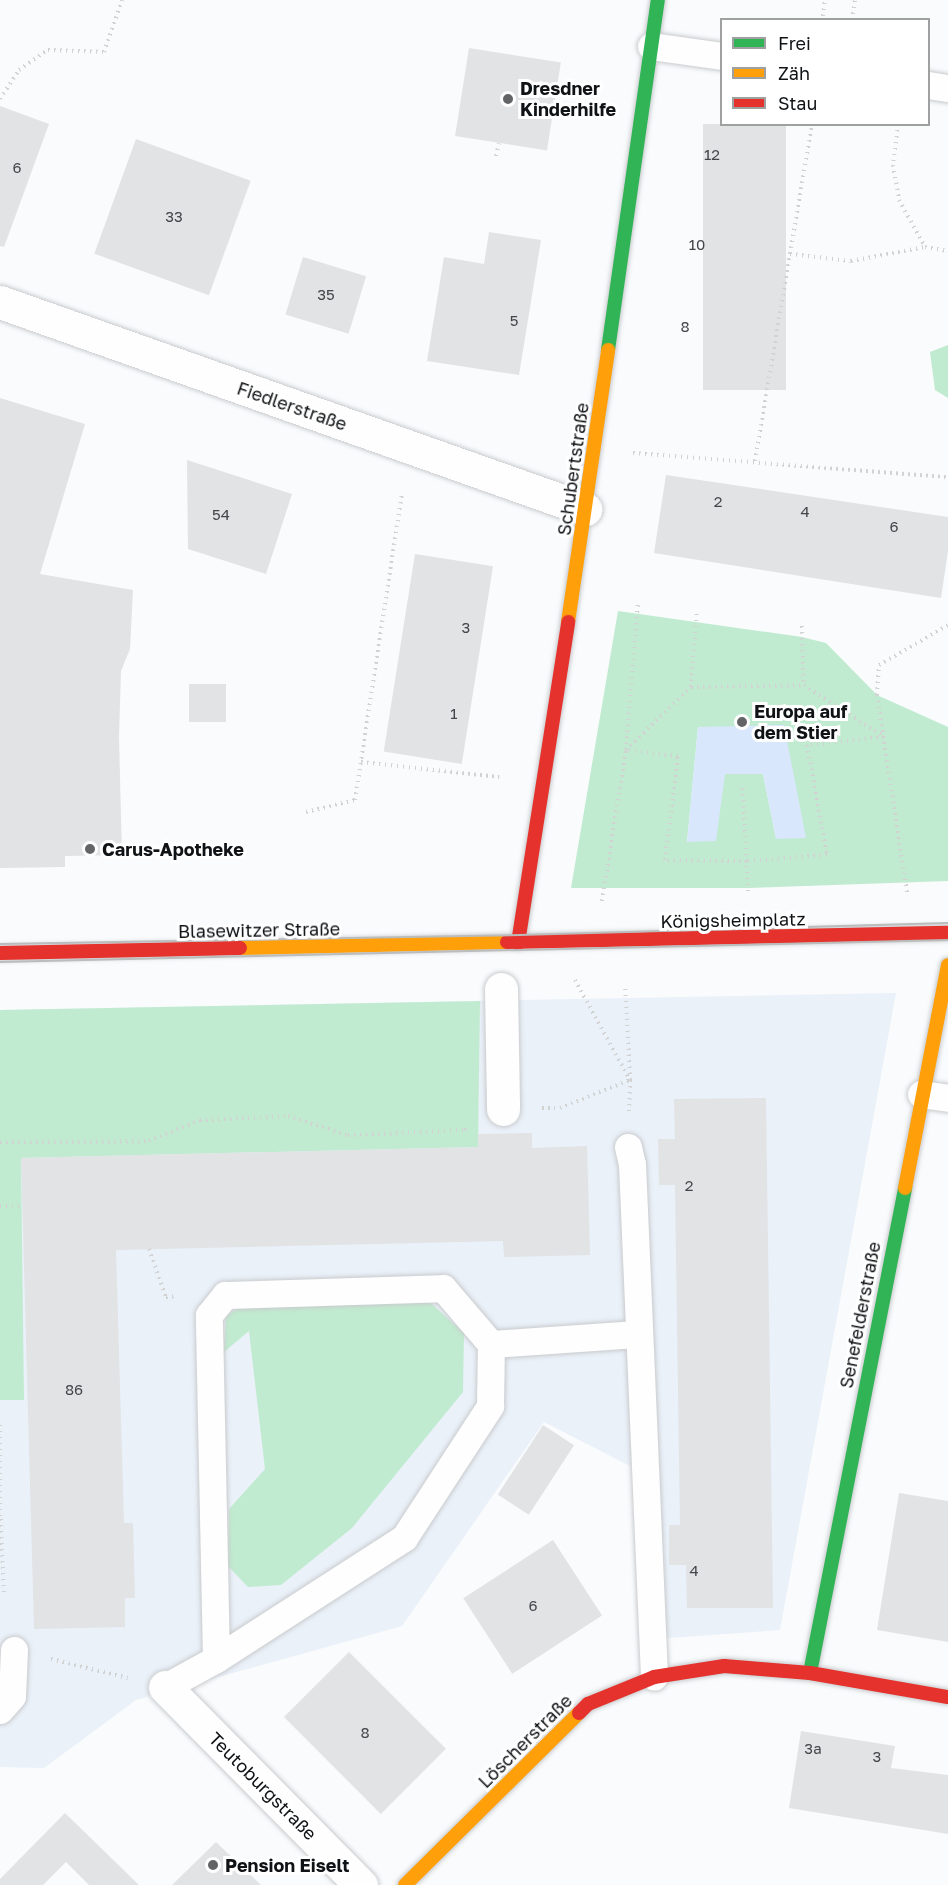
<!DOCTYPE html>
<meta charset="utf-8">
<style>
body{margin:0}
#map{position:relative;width:948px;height:1885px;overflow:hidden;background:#f9fbfd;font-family:"Golos Text",sans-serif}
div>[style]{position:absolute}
.built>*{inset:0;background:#eaf1f9}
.green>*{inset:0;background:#c1ebd0}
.water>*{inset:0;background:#d8e7fc}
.building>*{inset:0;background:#e1e3e5;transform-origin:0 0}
.path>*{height:4px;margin-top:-2px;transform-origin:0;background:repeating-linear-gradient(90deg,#d2d2d3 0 1.5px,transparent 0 6px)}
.roads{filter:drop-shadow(0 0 2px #c9cbcd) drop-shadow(0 0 2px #c9cbcd)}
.lane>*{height:27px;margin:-13.5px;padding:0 13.5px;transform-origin:13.5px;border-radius:13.5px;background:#fefeff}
.street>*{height:33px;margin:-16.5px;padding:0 16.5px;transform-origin:16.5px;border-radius:16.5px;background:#fefeff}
.fast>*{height:14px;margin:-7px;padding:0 7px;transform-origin:7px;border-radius:7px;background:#30b455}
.slow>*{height:14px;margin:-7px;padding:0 7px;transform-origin:7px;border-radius:7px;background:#ff9f0a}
.jam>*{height:14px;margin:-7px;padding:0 7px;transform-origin:7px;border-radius:7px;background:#e5322d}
.tram>*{height:1.5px;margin:-0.75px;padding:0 0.75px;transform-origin:0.75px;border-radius:0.75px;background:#bbbcbc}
.dots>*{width:16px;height:16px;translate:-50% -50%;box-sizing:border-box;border:3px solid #fff;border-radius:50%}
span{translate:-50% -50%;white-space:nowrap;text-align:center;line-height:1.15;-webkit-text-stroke:6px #fff;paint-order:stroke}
.number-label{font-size:15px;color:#444749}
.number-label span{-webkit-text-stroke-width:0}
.poi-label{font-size:18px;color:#101315;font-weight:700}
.left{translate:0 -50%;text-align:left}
.street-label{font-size:18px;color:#101315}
.legend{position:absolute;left:720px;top:18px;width:210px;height:108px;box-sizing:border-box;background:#fff;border:2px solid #9fa1a1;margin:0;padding:8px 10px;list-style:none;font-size:18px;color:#101315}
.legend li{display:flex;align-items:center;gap:12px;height:30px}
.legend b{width:30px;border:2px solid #9fa1a1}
</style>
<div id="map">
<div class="built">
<i style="clip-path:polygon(896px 993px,780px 1630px,640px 1640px,632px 1467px,544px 1422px,402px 1626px,136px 1700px,44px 1768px,0 1767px,0 1010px)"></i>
</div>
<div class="green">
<i style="clip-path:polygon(948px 345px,948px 398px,935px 390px,930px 352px)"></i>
<i style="clip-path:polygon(evenodd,618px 611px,802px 637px,826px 643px,877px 695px,948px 727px,948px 881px,748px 888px,571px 888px,618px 611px,784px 725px,776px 838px,763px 774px,725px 774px,687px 842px,698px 728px,784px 725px)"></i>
<i style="clip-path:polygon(480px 1001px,478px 1147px,21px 1158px,24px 1400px,0 1400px,0 1010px)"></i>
<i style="clip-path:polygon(425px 1298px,464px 1333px,463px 1392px,352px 1528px,281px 1585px,248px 1587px,228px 1566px,229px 1509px,265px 1469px,249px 1331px,224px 1352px,226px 1316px,250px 1301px)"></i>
</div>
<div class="water">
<i style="clip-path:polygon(784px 725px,806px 838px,776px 839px,763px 774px,725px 774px,716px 841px,687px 842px,698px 727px)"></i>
</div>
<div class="building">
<i style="left:469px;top:48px;width:93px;height:89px;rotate:9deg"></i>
<i style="clip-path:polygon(0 106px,49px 124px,4px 247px,0 246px)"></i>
<i style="left:703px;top:124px;width:83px;height:266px"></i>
<i style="left:136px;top:139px;width:122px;height:122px;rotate:20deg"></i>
<i style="clip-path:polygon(489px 232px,541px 240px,519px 375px,427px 361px,444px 257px,484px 264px)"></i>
<i style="left:303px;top:257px;width:66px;height:60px;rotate:17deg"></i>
<i style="clip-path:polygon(0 398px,85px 424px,40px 574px,133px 590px,130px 649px,121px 671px,119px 737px,122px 855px,65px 856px,65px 867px,0 868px)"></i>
<i style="clip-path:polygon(187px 460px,292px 494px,266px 574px,188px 549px)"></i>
<i style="clip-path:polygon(666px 475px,948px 517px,948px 551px,941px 598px,654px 553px)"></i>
<i style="left:415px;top:554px;width:79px;height:200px;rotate:9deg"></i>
<i style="left:189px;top:684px;width:37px;height:38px"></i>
<i style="clip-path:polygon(766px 1098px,773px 1608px,687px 1608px,686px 1565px,669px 1565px,669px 1525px,680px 1525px,675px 1185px,659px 1185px,658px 1139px,675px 1139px,674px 1099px)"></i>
<i style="clip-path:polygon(532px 1133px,532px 1148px,587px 1146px,590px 1255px,504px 1257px,503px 1241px,116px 1250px,124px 1523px,133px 1523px,135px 1598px,125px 1598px,125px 1627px,34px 1629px,21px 1158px,478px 1147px,478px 1134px)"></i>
<i style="left:543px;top:1425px;width:37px;height:83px;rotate:33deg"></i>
<i style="clip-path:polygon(899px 1493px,948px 1501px,948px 1642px,877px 1630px)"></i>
<i style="left:553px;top:1540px;width:90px;height:107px;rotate:57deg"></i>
<i style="left:349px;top:1652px;width:137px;height:92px;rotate:45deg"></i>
<i style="clip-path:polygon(801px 1731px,895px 1746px,891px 1768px,948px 1775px,948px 1834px,789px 1808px)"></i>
<i style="clip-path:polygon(65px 1813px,139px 1885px,89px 1885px,66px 1862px,43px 1885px,0 1885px,0 1879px)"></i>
<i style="clip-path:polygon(216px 1842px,261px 1885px,172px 1885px)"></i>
</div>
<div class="path">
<i style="left:823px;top:16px;width:16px;rotate:-83deg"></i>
<i style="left:834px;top:20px;width:2px;rotate:-90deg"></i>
<i style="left:852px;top:20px;width:20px;rotate:-81deg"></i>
<i style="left:0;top:99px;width:35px;rotate:-57deg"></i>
<i style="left:19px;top:70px;width:35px;rotate:-35deg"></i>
<i style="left:48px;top:50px;width:56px;rotate:2deg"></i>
<i style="left:104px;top:52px;width:55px;rotate:-70.9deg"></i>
<i style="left:898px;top:124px;width:41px;rotate:97deg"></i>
<i style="left:893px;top:165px;width:36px;rotate:80deg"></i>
<i style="left:899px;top:200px;width:54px;rotate:61deg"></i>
<i style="left:925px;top:247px;width:23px;rotate:10deg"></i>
<i style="left:496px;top:156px;width:13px;rotate:-77deg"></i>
<i style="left:790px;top:254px;width:61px;rotate:6.5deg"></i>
<i style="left:851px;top:261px;width:75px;rotate:-10.7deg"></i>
<i style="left:633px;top:453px;width:316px;rotate:4.4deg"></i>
<i style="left:755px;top:461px;width:342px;rotate:-80.4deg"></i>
<i style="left:802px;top:626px;width:59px;rotate:88.1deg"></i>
<i style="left:804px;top:685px;width:95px;rotate:33deg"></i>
<i style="left:884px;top:737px;width:77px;rotate:174.1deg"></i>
<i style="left:807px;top:745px;width:112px;rotate:79.7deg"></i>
<i style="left:827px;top:855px;width:80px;rotate:175.7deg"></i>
<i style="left:747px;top:861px;width:82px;rotate:-179.3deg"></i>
<i style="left:665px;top:860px;width:105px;rotate:-82.9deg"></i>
<i style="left:678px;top:756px;width:52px;rotate:-173.4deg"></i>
<i style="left:626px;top:750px;width:91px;rotate:-44.1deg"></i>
<i style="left:691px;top:687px;width:113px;rotate:-1deg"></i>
<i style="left:691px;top:687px;width:78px;rotate:-85.6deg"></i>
<i style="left:361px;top:762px;width:139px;rotate:6.2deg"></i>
<i style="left:743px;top:788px;width:108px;rotate:87.3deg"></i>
<i style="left:306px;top:812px;width:50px;rotate:-13.8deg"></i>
<i style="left:355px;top:800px;width:311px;rotate:-81.3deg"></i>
<i style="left:907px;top:892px;width:199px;rotate:-98.7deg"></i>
<i style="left:877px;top:695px;width:30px;rotate:-86deg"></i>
<i style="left:879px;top:665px;width:80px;rotate:-30.1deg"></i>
<i style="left:602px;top:901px;width:153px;rotate:-81deg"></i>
<i style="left:626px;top:750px;width:148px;rotate:-85.4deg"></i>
<i style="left:575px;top:980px;width:114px;rotate:61.2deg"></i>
<i style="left:630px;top:1080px;width:31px;rotate:92deg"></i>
<i style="left:542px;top:1108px;width:18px"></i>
<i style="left:560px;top:1108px;width:75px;rotate:-21.8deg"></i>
<i style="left:630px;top:1080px;width:94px;rotate:-93deg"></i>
<i style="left:0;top:1142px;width:149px;rotate:-0.4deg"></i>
<i style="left:149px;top:1141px;width:55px;rotate:-22.4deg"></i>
<i style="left:200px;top:1120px;width:88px;rotate:-2.6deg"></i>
<i style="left:288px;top:1116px;width:63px;rotate:17.6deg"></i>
<i style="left:348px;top:1135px;width:117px;rotate:-2.4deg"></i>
<i style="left:465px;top:1130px;width:4px;rotate:-45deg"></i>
<i style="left:0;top:1206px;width:22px"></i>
<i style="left:149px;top:1249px;width:51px;rotate:70.5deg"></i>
<i style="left:166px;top:1297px;width:12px;rotate:-5deg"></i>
<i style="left:0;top:1425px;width:94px;rotate:90deg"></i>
<i style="left:1px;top:1519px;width:74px;rotate:87.7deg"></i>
<i style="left:51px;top:1659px;width:79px;rotate:13.9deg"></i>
</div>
<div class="roads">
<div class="lane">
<i style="left:651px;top:46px;width:72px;rotate:8deg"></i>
<i style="left:928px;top:85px;width:20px;rotate:9deg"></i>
<i style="left:921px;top:1094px;width:27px;rotate:8deg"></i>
<i style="left:628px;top:1147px;width:17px;rotate:77deg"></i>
<i style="left:632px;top:1164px;width:513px;rotate:87.54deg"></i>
<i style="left:216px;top:1659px;width:344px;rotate:-91.2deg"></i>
<i style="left:209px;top:1315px;width:26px;rotate:-51deg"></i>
<i style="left:225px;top:1295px;width:218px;rotate:-1.8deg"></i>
<i style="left:443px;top:1288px;width:74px;rotate:49.4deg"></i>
<i style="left:165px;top:1687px;width:58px;rotate:-28.8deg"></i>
<i style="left:216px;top:1659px;width:224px;rotate:-32.8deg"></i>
<i style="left:404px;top:1538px;width:158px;rotate:-56.9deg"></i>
<i style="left:490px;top:1406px;width:62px;rotate:-89.1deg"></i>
<i style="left:491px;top:1344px;width:147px;rotate:-3.9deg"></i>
<i style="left:0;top:1710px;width:18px;rotate:-49deg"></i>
<i style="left:12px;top:1696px;width:46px;rotate:-87.5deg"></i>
</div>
<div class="street">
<i style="left:0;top:302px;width:621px;rotate:19.49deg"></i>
<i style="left:501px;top:989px;width:120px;rotate:89deg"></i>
<i style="left:165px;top:1687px;width:279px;rotate:45.3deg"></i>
</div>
<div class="fast">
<i style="left:608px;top:350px;width:354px;rotate:-81.9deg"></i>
<i style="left:810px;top:1673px;width:494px;rotate:-78.9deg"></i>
</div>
<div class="slow">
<i style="left:568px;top:622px;width:275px;rotate:-81.6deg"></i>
<i style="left:240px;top:948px;width:267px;rotate:-1.3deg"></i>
<i style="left:905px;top:1188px;width:227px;rotate:-79.1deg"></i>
<i style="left:405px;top:1885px;width:245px;rotate:-44.7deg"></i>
</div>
<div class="jam">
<i style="left:507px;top:942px;width:441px;rotate:-1.2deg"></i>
<i style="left:518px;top:943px;width:325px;rotate:-81.1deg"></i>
<i style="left:0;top:953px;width:240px;rotate:-1.2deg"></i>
<i style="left:579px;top:1713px;width:13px;rotate:-45deg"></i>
<i style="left:588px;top:1704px;width:71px;rotate:-22.2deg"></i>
<i style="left:654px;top:1677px;width:71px;rotate:-8.9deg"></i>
<i style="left:724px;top:1666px;width:86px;rotate:4.7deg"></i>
<i style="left:810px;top:1673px;width:140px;rotate:9.9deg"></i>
</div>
</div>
<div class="tram">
<i style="left:0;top:944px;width:520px;rotate:-0.99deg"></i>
<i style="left:520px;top:935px;width:428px;rotate:-1.6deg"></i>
<i style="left:0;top:962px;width:948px;rotate:-1.33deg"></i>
</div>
<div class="dots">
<i style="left:508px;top:99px;background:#626466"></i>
<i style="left:742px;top:722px;background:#626466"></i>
<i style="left:90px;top:849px;background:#626466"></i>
<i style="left:213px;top:1865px;background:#626466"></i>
</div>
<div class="number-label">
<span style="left:712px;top:155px">12</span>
<span style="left:17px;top:168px">6</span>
<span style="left:174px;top:217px">33</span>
<span style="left:697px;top:245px">10</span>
<span style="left:326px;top:295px">35</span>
<span style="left:514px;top:321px">5</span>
<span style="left:685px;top:327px">8</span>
<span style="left:718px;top:502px">2</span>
<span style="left:805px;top:512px">4</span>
<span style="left:221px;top:515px">54</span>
<span style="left:894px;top:527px">6</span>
<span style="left:466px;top:628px">3</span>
<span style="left:454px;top:714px">1</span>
<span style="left:689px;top:1186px">2</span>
<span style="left:74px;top:1390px">86</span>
<span style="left:694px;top:1571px">4</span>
<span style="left:533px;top:1606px">6</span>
<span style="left:365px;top:1733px">8</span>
<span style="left:813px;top:1749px">3a</span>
<span style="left:877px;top:1757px">3</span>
</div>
<div class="poi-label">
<span class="left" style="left:520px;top:99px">Dresdner<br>Kinderhilfe</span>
<span class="left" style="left:754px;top:722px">Europa auf<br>dem Stier</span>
<span class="left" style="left:102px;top:849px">Carus-Apotheke</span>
<span class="left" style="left:225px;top:1865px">Pension Eiselt</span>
</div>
<div class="street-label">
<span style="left:292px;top:406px;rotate:19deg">Fiedlerstraße</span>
<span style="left:573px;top:469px;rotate:-82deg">Schubertstraße</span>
<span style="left:733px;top:920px;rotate:-1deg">Königsheimplatz</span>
<span style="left:259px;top:930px;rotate:-1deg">Blasewitzer Straße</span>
<span style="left:860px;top:1315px;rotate:-79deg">Senefelderstraße</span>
<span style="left:525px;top:1741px;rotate:-45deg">Löscherstraße</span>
<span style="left:263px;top:1786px;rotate:45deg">Teutoburgstraße</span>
</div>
<ul class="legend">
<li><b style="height:8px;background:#30b455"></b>Frei</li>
<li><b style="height:8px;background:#ff9f0a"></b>Zäh</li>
<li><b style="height:8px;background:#e5322d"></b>Stau</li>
</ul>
</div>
